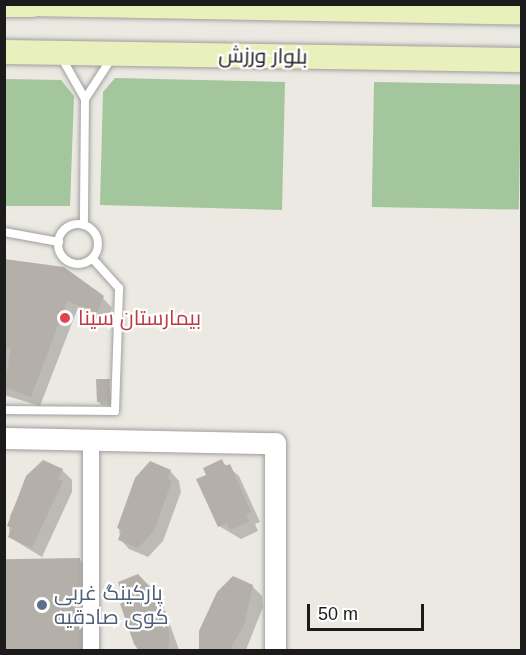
<!DOCTYPE html>
<meta charset="utf-8">
<style>
body{margin:0}
#map{position:relative;width:526px;height:655px;overflow:hidden;background:#ebe9e2;font-family:Arial,Cairo,sans-serif}
div>[style]{position:absolute}
.forest>*{inset:0;background:#a4c69c;transform-origin:0 0}
.shadow>*{inset:0;background:#0003}
.building>*{inset:0;background:#b4afa8;transform-origin:0 0}
.roads{filter:drop-shadow(0 0 2px #9f9f9f) drop-shadow(0 0 2px #9f9f9f)}
.service>*{height:8px;margin:-4px;padding:0 4px;transform-origin:4px;border-radius:4px;background:#fff}
.service>.ring{margin:-4px;padding:0;box-sizing:content-box;background:none;border:8px solid #fff;border-radius:50%}
.minor>*{height:16px;margin:-8px;padding:0 8px;transform-origin:8px;border-radius:8px;background:#fff}
.tertiary>*{height:21px;margin:-10.5px;padding:0 10.5px;transform-origin:10.5px;border-radius:10.5px;background:#fff}
.secondary>*{height:24px;margin:-12px;padding:0 12px;transform-origin:12px;border-radius:12px;background:#e8f0bb}
.dots>*{width:16px;height:16px;translate:-50% -50%;box-sizing:border-box;border:3px solid #fff;border-radius:50%}
span{translate:-50% -50%;white-space:nowrap;text-align:center;line-height:1.15;-webkit-text-stroke:4.5px #fff;paint-order:stroke}
.street-label{font-size:21px;color:#1b1b1b}
.health-label{font-size:21px;color:#be3a42}
.left{translate:0 -50%;text-align:left}
.service-label{font-size:21px;color:#4e5e75}
.frame{position:absolute;inset:0;border:6px solid #1b1b1b;pointer-events:none}
.scale{position:absolute;left:307px;top:604px;width:117px;height:27px;box-sizing:border-box;border:3px solid #1b1b1b;border-top:0;padding-left:8px;font-size:18px;line-height:21px;white-space:nowrap;color:#1b1b1b;-webkit-text-stroke:4px #fff;paint-order:stroke}
</style>
<div id="map">
<div class="forest">
<i style="clip-path:polygon(115px 78px,285px 82px,282px 210px,100px 205px,103px 92px)"></i>
<i style="clip-path:polygon(5px 79px,61px 80px,74px 96px,70px 206px,5px 206px)"></i>
<i style="left:374px;top:82px;width:147px;height:125px;rotate:1deg"></i>
</div>
<div class="shadow">
<i style="clip-path:polygon(4px 260px,103px 298px,112px 308px,107px 322px,77px 310px,40px 406px,4px 395px)"></i>
<i style="clip-path:polygon(109px 380px,112px 405px,101px 405px,98px 401px)"></i>
<i style="clip-path:polygon(221px 461px,239px 476px,260px 522px,255px 524px,258px 531px,241px 539px,219px 526px,208px 476px)"></i>
<i style="clip-path:polygon(62px 470px,72px 480px,72px 492px,42px 557px,9px 537px,10px 516px,28px 477px)"></i>
<i style="clip-path:polygon(170px 471px,179px 481px,181px 492px,163px 541px,148px 557px,129px 549px,120px 539px,119px 528px)"></i>
<i style="clip-path:polygon(80px 560px,87px 567px,87px 650px,4px 650px)"></i>
<i style="clip-path:polygon(138px 576px,162px 602px,179px 650px,142px 650px,124px 593px)"></i>
<i style="clip-path:polygon(252px 586px,262px 596px,263px 607px,246px 650px,201px 650px)"></i>
</div>
<div class="building">
<i style="clip-path:polygon(4px 259px,64px 267px,104px 296px,97px 313px,67px 301px,31px 397px,4px 387px,11px 349px,4px 347px)"></i>
<i style="clip-path:polygon(96px 379px,110px 379px,109px 402px,97px 402px)"></i>
<i style="clip-path:polygon(222px 459px,225px 466px,230px 464px,251px 512px,246px 514px,249px 521px,230px 530px,227px 523px,218px 527px,196px 479px,206px 475px,203px 468px)"></i>
<i style="clip-path:polygon(43px 460px,63px 469px,58px 479px,63px 481px,32px 548px,8px 537px,12px 528px,7px 526px,26px 476px)"></i>
<i style="clip-path:polygon(150px 461px,171px 470px,167px 479px,172px 481px,154px 531px,138px 548px,118px 540px,122px 530px,117px 528px,135px 478px)"></i>
<i style="left:80px;top:558px;width:93px;height:76px;rotate:89deg"></i>
<i style="clip-path:polygon(138px 574px,153px 590px,169px 629px,169px 651px,139px 651px,134px 644px,117px 595px,122px 593px,118px 582px)"></i>
<i style="clip-path:polygon(233px 576px,253px 585px,244px 625px,229px 651px,199px 651px,199px 631px,217px 592px)"></i>
</div>
<div class="roads">
<div class="service">
<i style="left:60px;top:55px;width:51px;rotate:60.4deg"></i>
<i style="left:85px;top:99px;width:126px;rotate:90.5deg"></i>
<i style="left:85px;top:99px;width:51px;rotate:-56.9deg"></i>
<i class="ring" style="left:58px;top:224px;width:32px;height:32px"></i>
<i style="left:4px;top:232px;width:56px;rotate:10.3deg"></i>
<i style="left:4px;top:410px;width:111px;rotate:0.5deg"></i>
<i style="left:115px;top:411px;width:123px;rotate:-88.1deg"></i>
<i style="left:119px;top:288px;width:40px;rotate:-132deg"></i>
</div>
<div class="minor">
<i style="left:91px;top:439px;width:211px;rotate:90deg"></i>
</div>
<div class="tertiary">
<i style="left:4px;top:438px;width:271px;rotate:1.1deg"></i>
<i style="left:275px;top:443px;width:207px;rotate:90deg"></i>
</div>
<div class="secondary">
<i style="left:29px;top:4px;width:493px;rotate:1deg"></i>
<i style="left:4px;top:5px;width:28px"></i>
<i style="left:4px;top:52px;width:518px;rotate:0.88deg"></i>
</div>
</div>
<div class="dots">
<i style="left:65px;top:318px;background:#e0444e"></i>
<i style="left:42px;top:605px;background:#5c6f8a"></i>
</div>
<div class="street-label">
<span style="left:263px;top:56px;rotate:1deg">بلوار ورزش</span>
</div>
<div class="health-label">
<span class="left" style="left:78px;top:318px">بیمارستان سینا</span>
</div>
<div class="service-label">
<span class="left" style="left:54px;top:605px">پارکینگ غربی<br>کوی صادقیه</span>
</div>
<div class="frame"></div>
<div class="scale">50 m</div>
</div>
